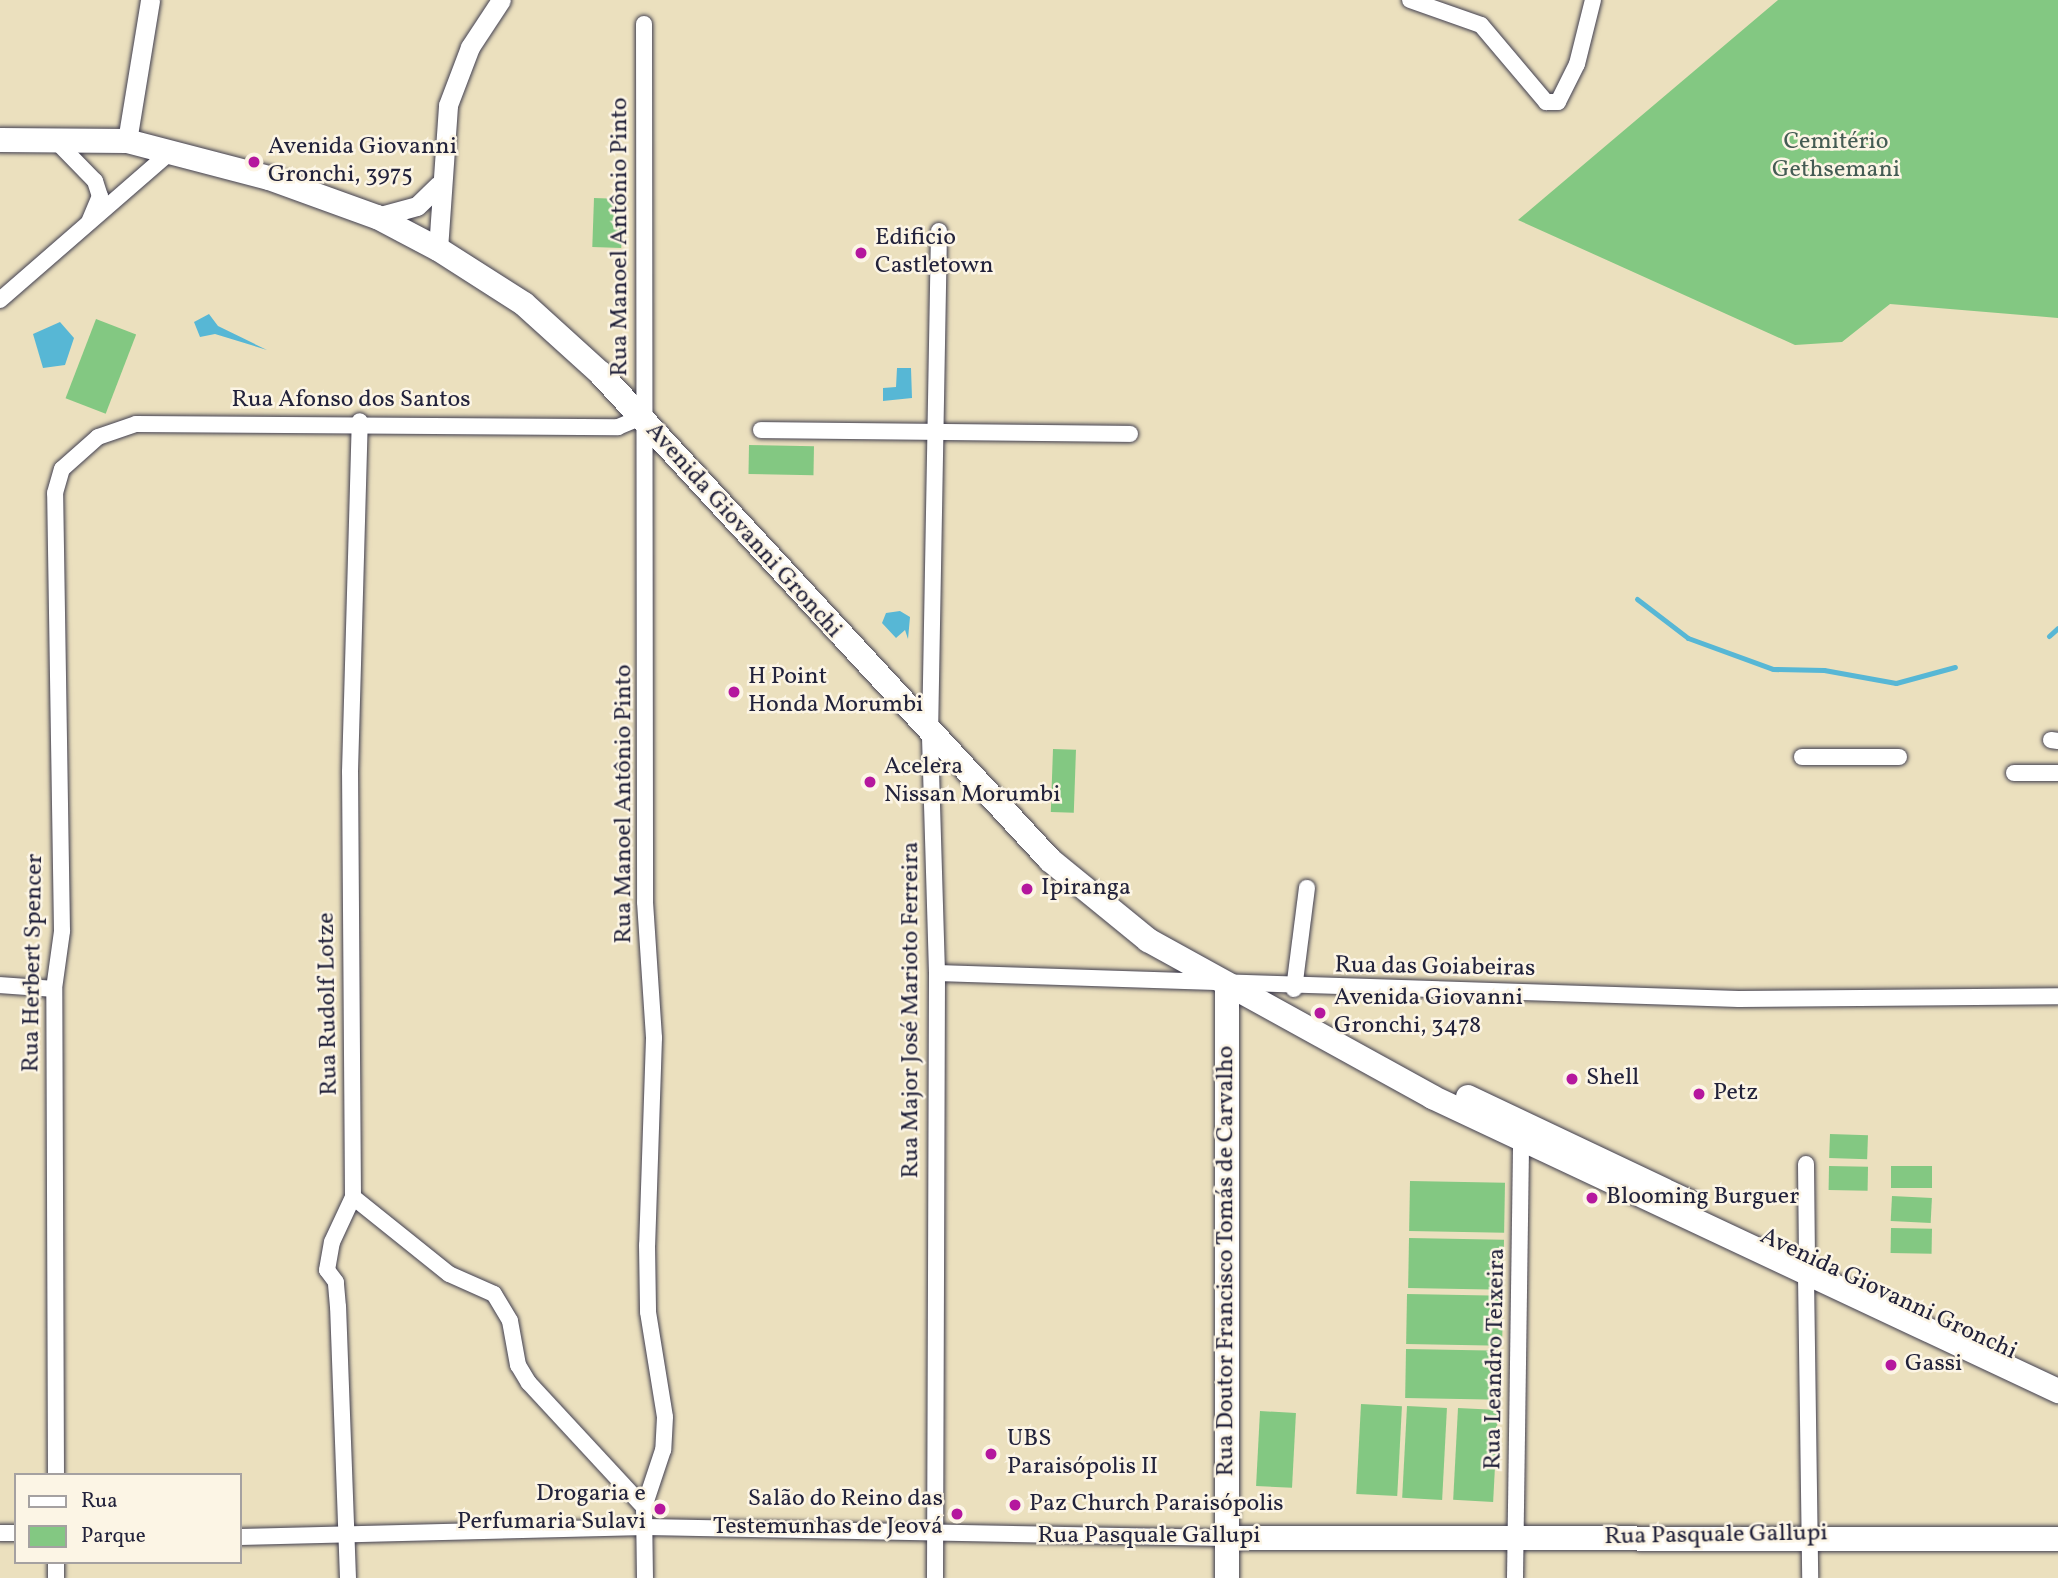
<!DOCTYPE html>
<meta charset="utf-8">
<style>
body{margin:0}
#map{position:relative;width:2058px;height:1578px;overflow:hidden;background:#ebe0be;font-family:Vollkorn,serif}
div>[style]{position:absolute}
.green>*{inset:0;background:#83c882;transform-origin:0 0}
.water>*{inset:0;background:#57b7d5}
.stream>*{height:5px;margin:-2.5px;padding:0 2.5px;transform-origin:2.5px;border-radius:2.5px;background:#57b7d5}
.roads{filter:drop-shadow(0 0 2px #403e4f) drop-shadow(0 0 2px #403e4f)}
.minor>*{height:16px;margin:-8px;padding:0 8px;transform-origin:8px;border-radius:8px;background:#fff}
.tertiary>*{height:19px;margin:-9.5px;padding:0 9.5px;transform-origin:9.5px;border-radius:9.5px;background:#fff}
.primary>*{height:24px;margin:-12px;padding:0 12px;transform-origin:12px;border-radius:12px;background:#fff}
.dots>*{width:19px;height:19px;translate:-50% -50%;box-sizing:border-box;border:4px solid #fcf5e5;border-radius:50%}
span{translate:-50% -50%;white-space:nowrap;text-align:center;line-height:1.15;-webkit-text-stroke:5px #fcf5e5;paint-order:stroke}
.park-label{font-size:24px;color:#445c54}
.poi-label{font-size:24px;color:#22223b}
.left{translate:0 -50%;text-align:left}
.right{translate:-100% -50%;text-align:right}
.street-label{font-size:24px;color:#22223b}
.legend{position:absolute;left:14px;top:1473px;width:228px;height:91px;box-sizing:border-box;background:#fcf5e5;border:2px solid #a5a1a1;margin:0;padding:9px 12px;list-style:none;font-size:21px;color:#22223b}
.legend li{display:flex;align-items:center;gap:14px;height:35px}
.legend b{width:35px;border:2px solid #a5a1a1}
</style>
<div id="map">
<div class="green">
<i style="clip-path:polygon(1778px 0,2058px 0,2058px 318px,1890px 304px,1842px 342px,1795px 345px,1518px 220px)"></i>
<i style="left:594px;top:198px;width:29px;height:49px;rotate:2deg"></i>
<i style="left:96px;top:319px;width:43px;height:85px;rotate:21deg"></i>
<i style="left:749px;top:445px;width:65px;height:29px;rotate:1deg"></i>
<i style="left:1053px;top:749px;width:23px;height:63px;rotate:2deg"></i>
<i style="left:1830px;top:1134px;width:38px;height:24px;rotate:2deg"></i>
<i style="left:1829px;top:1166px;width:39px;height:24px;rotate:1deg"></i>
<i style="left:1932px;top:1166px;width:22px;height:41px;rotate:90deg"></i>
<i style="left:1410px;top:1181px;width:95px;height:50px;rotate:1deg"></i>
<i style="left:1892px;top:1196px;width:40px;height:25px;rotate:3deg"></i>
<i style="left:1891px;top:1228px;width:41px;height:25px;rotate:1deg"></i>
<i style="left:1409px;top:1238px;width:95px;height:50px;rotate:1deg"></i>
<i style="left:1407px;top:1294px;width:96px;height:50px;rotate:1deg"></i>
<i style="left:1406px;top:1349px;width:96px;height:49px;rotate:1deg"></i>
<i style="left:1361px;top:1404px;width:41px;height:90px;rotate:3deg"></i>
<i style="left:1407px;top:1406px;width:40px;height:92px;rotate:3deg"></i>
<i style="left:1458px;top:1408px;width:40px;height:92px;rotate:3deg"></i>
<i style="left:1260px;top:1411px;width:36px;height:75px;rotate:3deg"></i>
</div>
<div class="water">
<i style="clip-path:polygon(209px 314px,218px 326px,267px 350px,215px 334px,200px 337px,194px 322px)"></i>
<i style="clip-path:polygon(60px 322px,74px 338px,65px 365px,43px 368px,33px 334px)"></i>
<i style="clip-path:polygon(897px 368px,911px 368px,912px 398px,883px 401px,883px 388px,896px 387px)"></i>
<i style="clip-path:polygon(900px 611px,910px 617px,908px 639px,905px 630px,896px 638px,882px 623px,886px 613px)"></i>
</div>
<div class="stream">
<i style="left:1637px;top:599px;width:64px;rotate:37.4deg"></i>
<i style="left:1688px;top:638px;width:90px;rotate:20deg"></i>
<i style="left:1773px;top:669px;width:51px;rotate:1.1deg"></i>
<i style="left:1824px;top:670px;width:73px;rotate:10.2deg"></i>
<i style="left:1896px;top:683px;width:61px;rotate:-15.2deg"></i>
<i style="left:2049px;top:636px;width:12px;rotate:-42deg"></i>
</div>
<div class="roads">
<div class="minor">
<i style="left:1410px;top:0;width:75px;rotate:19.4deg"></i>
<i style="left:1481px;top:25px;width:101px;rotate:49.8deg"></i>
<i style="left:1546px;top:102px;width:12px"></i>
<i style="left:1558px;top:102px;width:42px;rotate:-63.4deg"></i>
<i style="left:1577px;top:64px;width:66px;rotate:-76deg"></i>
<i style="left:644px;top:24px;width:878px;rotate:89.93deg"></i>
<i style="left:645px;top:902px;width:136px;rotate:86.2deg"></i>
<i style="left:654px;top:1038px;width:207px;rotate:91.9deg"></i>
<i style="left:647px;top:1245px;width:67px;rotate:89.1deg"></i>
<i style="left:648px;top:1312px;width:106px;rotate:80.8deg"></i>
<i style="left:665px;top:1417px;width:33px;rotate:93deg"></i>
<i style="left:663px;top:1450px;width:60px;rotate:108.4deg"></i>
<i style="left:644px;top:1507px;width:71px;rotate:89.2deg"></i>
<i style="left:54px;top:139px;width:59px;rotate:45.7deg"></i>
<i style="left:95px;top:181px;width:16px;rotate:72deg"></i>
<i style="left:100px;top:196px;width:28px;rotate:113deg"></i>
<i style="left:0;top:300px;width:225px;rotate:-41deg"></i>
<i style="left:761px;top:430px;width:369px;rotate:0.6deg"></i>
<i style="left:2051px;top:740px;width:7px;rotate:8deg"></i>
<i style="left:1802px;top:757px;width:97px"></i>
<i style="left:2014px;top:773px;width:44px"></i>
<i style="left:937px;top:973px;width:802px;rotate:1.86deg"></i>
<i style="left:1739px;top:999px;width:319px;rotate:-0.5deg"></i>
<i style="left:0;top:985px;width:54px;rotate:4.2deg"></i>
<i style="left:1294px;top:989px;width:102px;rotate:-82.7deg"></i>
<i style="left:1806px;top:1164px;width:96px;rotate:89.4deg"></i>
<i style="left:353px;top:1197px;width:123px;rotate:38.7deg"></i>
<i style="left:449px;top:1274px;width:49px;rotate:24deg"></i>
<i style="left:494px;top:1294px;width:31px;rotate:59deg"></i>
<i style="left:510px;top:1321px;width:45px;rotate:79.7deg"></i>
<i style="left:518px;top:1365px;width:21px;rotate:59deg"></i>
<i style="left:529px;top:1383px;width:169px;rotate:47.2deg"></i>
<i style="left:1806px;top:1276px;width:302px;rotate:89.2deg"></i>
<i style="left:56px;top:1475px;width:486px;rotate:-90.2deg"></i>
<i style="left:54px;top:989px;width:59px;rotate:-82.1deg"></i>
<i style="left:62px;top:931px;width:438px;rotate:-90.9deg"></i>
<i style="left:55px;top:493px;width:25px;rotate:-74deg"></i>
<i style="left:62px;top:469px;width:48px;rotate:-41.6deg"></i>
<i style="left:98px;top:437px;width:40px;rotate:-18.9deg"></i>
<i style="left:136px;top:424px;width:482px;rotate:0.4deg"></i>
<i style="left:618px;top:427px;width:23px;rotate:-23deg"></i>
<i style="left:0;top:1533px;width:16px"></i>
<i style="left:240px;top:1537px;width:406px;rotate:-1.4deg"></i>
<i style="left:646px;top:1527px;width:581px;rotate:1.08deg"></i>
<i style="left:56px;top:1578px;width:16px;rotate:-90deg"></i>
<i style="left:348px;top:1578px;width:271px;rotate:-92.1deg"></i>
<i style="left:338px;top:1307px;width:25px;rotate:-95deg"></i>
<i style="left:336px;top:1282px;width:15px;rotate:-127deg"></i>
<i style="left:327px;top:1270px;width:28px;rotate:-80deg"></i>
<i style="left:332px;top:1242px;width:50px;rotate:-65deg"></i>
<i style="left:353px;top:1197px;width:425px;rotate:-90.4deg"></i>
<i style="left:350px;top:772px;width:351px;rotate:-88.4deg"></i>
<i style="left:935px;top:1578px;width:605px;rotate:-89.81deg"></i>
<i style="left:937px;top:973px;width:236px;rotate:-91.7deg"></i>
<i style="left:930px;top:737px;width:506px;rotate:-88.98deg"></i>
<i style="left:1515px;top:1578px;width:437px;rotate:-89.2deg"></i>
</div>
<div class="tertiary">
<i style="left:127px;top:141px;width:143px;rotate:-80.7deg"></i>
<i style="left:377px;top:217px;width:41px;rotate:-15.4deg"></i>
<i style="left:417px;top:206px;width:30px;rotate:-44deg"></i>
<i style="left:438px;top:249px;width:144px;rotate:-86deg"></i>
<i style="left:448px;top:105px;width:62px;rotate:-69.2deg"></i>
<i style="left:470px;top:47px;width:56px;rotate:-56.6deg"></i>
</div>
<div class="primary">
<i style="left:0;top:140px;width:127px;rotate:0.5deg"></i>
<i style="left:127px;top:141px;width:147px;rotate:14.6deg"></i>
<i style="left:269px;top:178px;width:115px;rotate:19.9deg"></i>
<i style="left:377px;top:217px;width:69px;rotate:27.7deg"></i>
<i style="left:438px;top:249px;width:102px;rotate:32.6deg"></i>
<i style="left:524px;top:304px;width:103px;rotate:42.2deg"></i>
<i style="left:600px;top:373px;width:663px;rotate:47.26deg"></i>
<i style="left:1050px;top:860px;width:127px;rotate:39.2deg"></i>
<i style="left:1148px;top:940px;width:325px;rotate:28.9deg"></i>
<i style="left:1432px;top:1097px;width:692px;rotate:25.16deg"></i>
<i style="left:1468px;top:1097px;width:247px;rotate:25.4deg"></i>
<i style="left:1227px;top:1538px;width:831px;rotate:0.07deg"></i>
<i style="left:1227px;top:1578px;width:591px;rotate:-90deg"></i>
</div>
</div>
<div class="dots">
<i style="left:254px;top:162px;background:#b5179e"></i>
<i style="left:861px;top:253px;background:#b5179e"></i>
<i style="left:734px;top:692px;background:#b5179e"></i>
<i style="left:870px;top:782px;background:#b5179e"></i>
<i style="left:1027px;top:889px;background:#b5179e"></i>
<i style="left:1320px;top:1013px;background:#b5179e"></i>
<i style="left:1572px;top:1079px;background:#b5179e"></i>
<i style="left:1699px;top:1094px;background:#b5179e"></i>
<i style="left:1592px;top:1198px;background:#b5179e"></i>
<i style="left:1891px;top:1365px;background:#b5179e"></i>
<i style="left:991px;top:1454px;background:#b5179e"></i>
<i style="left:1015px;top:1505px;background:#b5179e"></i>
<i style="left:660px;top:1509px;background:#b5179e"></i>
<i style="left:957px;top:1514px;background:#b5179e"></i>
</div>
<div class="park-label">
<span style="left:1836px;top:157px">Cemitério<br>Gethsemani</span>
</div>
<div class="poi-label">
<span class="left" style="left:268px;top:162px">Avenida Giovanni<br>Gronchi, 3975</span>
<span class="left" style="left:875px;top:253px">Edificio<br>Castletown</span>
<span class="left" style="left:748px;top:692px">H Point<br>Honda Morumbi</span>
<span class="left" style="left:884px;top:782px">Acelera<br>Nissan Morumbi</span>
<span class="left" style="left:1041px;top:889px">Ipiranga</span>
<span class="left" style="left:1334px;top:1013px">Avenida Giovanni<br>Gronchi, 3478</span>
<span class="left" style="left:1586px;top:1079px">Shell</span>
<span class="left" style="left:1713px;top:1094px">Petz</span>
<span class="left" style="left:1606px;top:1198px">Blooming Burguer</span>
<span class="left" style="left:1905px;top:1365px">Gassi</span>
<span class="left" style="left:1007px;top:1454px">UBS<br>Paraisópolis II</span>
<span class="right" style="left:646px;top:1509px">Drogaria e<br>Perfumaria Sulavi</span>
<span class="right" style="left:943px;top:1514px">Salão do Reino das<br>Testemunhas de Jeová</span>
<span class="left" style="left:1029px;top:1505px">Paz Church Paraisópolis</span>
</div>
<div class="street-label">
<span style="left:621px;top:237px;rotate:-90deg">Rua Manoel Antônio Pinto</span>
<span style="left:351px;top:401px">Rua Afonso dos Santos</span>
<span style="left:743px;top:531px;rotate:48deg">Avenida Giovanni Gronchi</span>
<span style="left:625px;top:804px;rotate:-90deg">Rua Manoel Antônio Pinto</span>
<span style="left:34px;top:963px;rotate:-89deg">Rua Herbert Spencer</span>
<span style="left:1435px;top:968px;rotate:1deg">Rua das Goiabeiras</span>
<span style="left:329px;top:1004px;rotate:-91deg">Rua Rudolf Lotze</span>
<span style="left:912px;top:1010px;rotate:-90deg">Rua Major José Marioto Ferreira</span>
<span style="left:1227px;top:1261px;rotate:-90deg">Rua Doutor Francisco Tomás de Carvalho</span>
<span style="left:1888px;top:1295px;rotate:25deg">Avenida Giovanni Gronchi</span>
<span style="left:1496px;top:1359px;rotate:-89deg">Rua Leandro Teixeira</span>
<span style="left:1716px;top:1536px;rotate:-1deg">Rua Pasquale Gallupi</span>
<span style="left:1149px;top:1537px">Rua Pasquale Gallupi</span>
</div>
<ul class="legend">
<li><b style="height:9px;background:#fff"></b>Rua</li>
<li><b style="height:19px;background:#83c882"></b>Parque</li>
</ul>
</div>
